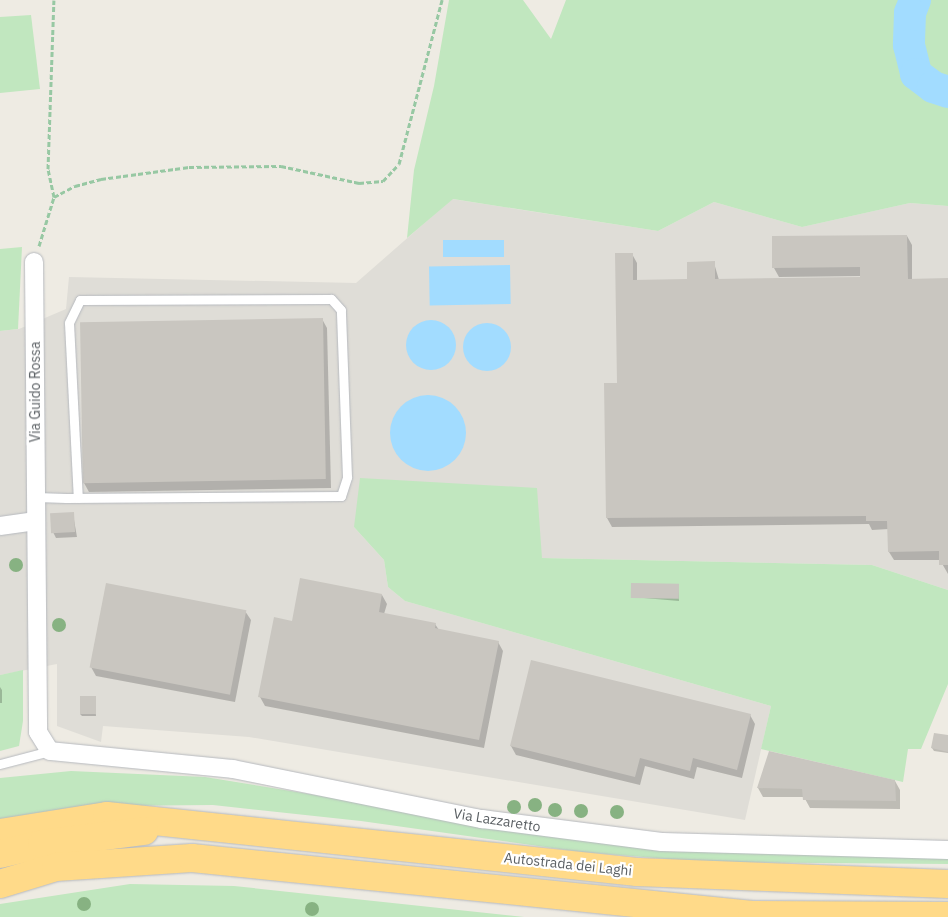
<!DOCTYPE html>
<style>
body{margin:0}
#map{position:relative;width:948px;height:917px;overflow:hidden;background:#eeebe3;font-family:"IBM Plex Sans",sans-serif}
div>[style]{position:absolute}
.industrial>*{inset:0;background:#dfddd7}
.green>*{inset:0;background:#c1e7bf}
.water>*{inset:0;background:#a2dcff;transform-origin:0 0}
.round{border-radius:50%}
.shadow>*{inset:0;background:#0003}
.river>*{height:32px;margin:-16px;padding:0 16px;transform-origin:16px;border-radius:16px;background:#a2dcff}
.building>*{inset:0;background:#c9c6c0;transform-origin:0 0}
.path>*{height:3px;margin-top:-1.5px;transform-origin:0;background:repeating-linear-gradient(90deg,#97c8a3 0 5px,transparent 0 7.5px)}
.roads{filter:drop-shadow(0 0 1px #b6b9be) drop-shadow(0 0 1px #b6b9be)}
.service>*{height:9px;margin:-4.5px;padding:0 4.5px;transform-origin:4.5px;border-radius:4.5px;background:#fff}
.minor>*{height:18px;margin:-9px;padding:0 9px;transform-origin:9px;border-radius:9px;background:#fff}
.motorway>*{height:28px;margin:-14px;padding:0 14px;transform-origin:14px;border-radius:14px;background:#ffda89}
.trees>*{width:14px;height:14px;margin:-7px;border-radius:50%;background:#87b282}
span{translate:-50% -50%;white-space:nowrap;text-align:center;line-height:1.15;-webkit-text-stroke:4.5px #fff;paint-order:stroke}
.street-label{font-size:14px;color:#5b6064}
</style>
<div id="map">
<div class="industrial">
<i style="clip-path:polygon(452px 199px,658px 231px,714px 202px,802px 227px,910px 203px,948px 206px,948px 590px,872px 565px,542px 558px,354px 527px,384px 560px,388px 587px,405px 601px,771px 706px,745px 820px,249px 737px,103px 726px,101px 742px,57px 726px,57px 664px,0 675px,0 331px,19px 329px,66px 309px,69px 277px,356px 283px)"></i>
</div>
<div class="green">
<i style="clip-path:polygon(449px 0,523px 0,551px 39px,566px 0,909px 0,900px 38px,903px 68px,915px 88px,948px 101px,948px 206px,910px 203px,802px 227px,714px 202px,658px 231px,453px 199px,407px 238px,414px 170px,434px 86px)"></i>
<i style="clip-path:polygon(925px 0,948px 0,948px 82px,930px 70px,921px 50px,920px 15px)"></i>
<i style="clip-path:polygon(31px 15px,40px 89px,0 93px,0 17px)"></i>
<i style="clip-path:polygon(22px 247px,18px 329px,0 331px,0 249px)"></i>
<i style="clip-path:polygon(360px 478px,537px 488px,542px 558px,872px 565px,948px 590px,948px 684px,921px 749px,908px 749px,903px 782px,761px 749px,771px 706px,405px 601px,388px 587px,384px 560px,354px 527px)"></i>
<i style="clip-path:polygon(23px 670px,23px 721px,19px 746px,0 751px,0 675px)"></i>
<i style="clip-path:polygon(71px 771px,205px 777px,658px 851px,948px 857px,948px 864px,706px 862px,581px 852px,361px 821px,213px 805px,104px 806px,0 820px,0 778px)"></i>
<i style="clip-path:polygon(130px 884px,234px 886px,524px 917px,0 917px,0 904px)"></i>
</div>
<div class="water">
<i style="left:504px;top:240px;width:17px;height:61px;rotate:90deg"></i>
<i style="left:510px;top:265px;width:39px;height:81px;rotate:89deg"></i>
<i class="round" style="left:406px;top:320px;width:50px;height:50px"></i>
<i class="round" style="left:463px;top:323px;width:48px;height:48px"></i>
<i class="round" style="left:390px;top:395px;width:76px;height:76px"></i>
</div>
<div class="shadow">
<i style="clip-path:polygon(907px 236px,912px 245px,912px 280px,948px 280px,948px 574px,940px 560px,894px 560px,889px 552px,889px 529px,872px 530px,869px 524px,612px 527px,607px 518px,605px 384px,618px 384px,632px 254px,637px 263px,637px 281px,688px 280px,714px 263px,719px 280px,862px 279px,862px 276px,779px 277px,774px 268px)"></i>
<i style="clip-path:polygon(322px 319px,327px 328px,331px 488px,89px 492px,84px 483px)"></i>
<i style="clip-path:polygon(73px 514px,77px 537px,56px 538px,53px 532px)"></i>
<i style="clip-path:polygon(678px 585px,679px 601px,632px 597px)"></i>
<i style="clip-path:polygon(382px 595px,387px 604px,384px 614px,435px 624px,439px 630px,498px 642px,503px 651px,484px 748px,265px 706px,260px 697px,293px 622px)"></i>
<i style="clip-path:polygon(245px 611px,251px 620px,235px 702px,96px 676px,91px 667px)"></i>
<i style="clip-path:polygon(0 687px,2px 690px,2px 703px,0 703px)"></i>
<i style="clip-path:polygon(95px 697px,96px 716px,82px 716px,80px 714px)"></i>
<i style="clip-path:polygon(750px 715px,755px 724px,742px 778px,697px 767px,694px 779px,645px 766px,640px 785px,516px 755px,511px 746px)"></i>
<i style="clip-path:polygon(948px 737px,948px 753px,934px 751px,932px 748px)"></i>
<i style="clip-path:polygon(770px 753px,895px 781px,900px 790px,900px 809px,810px 808px,804px 797px,763px 797px,758px 788px)"></i>
</div>
<div class="river">
<i style="left:915px;top:0;width:14px;rotate:111deg"></i>
<i style="left:910px;top:13px;width:32px;rotate:92deg"></i>
<i style="left:909px;top:45px;width:30px;rotate:76deg"></i>
<i style="left:916px;top:74px;width:21px;rotate:37deg"></i>
<i style="left:933px;top:87px;width:16px;rotate:18deg"></i>
</div>
<div class="building">
<i style="clip-path:polygon(907px 235px,908px 279px,948px 278px,948px 565px,939px 565px,939px 551px,888px 552px,887px 521px,866px 521px,866px 516px,606px 518px,604px 383px,617px 383px,615px 253px,633px 253px,633px 280px,687px 279px,687px 262px,715px 261px,715px 279px,860px 277px,860px 267px,772px 268px,772px 236px)"></i>
<i style="left:323px;top:318px;width:161px;height:243px;rotate:89deg"></i>
<i style="left:74px;top:512px;width:20px;height:24px;rotate:87deg"></i>
<i style="clip-path:polygon(300px 578px,382px 594px,379px 612px,436px 623px,435px 628px,499px 641px,479px 740px,258px 697px,274px 617px,292px 621px)"></i>
<i style="left:106px;top:583px;width:143px;height:86px;rotate:11deg"></i>
<i style="left:631px;top:583px;width:48px;height:15px;rotate:1deg"></i>
<i style="clip-path:polygon(531px 660px,751px 714px,737px 770px,693px 758px,690px 771px,640px 758px,635px 777px,510px 746px)"></i>
<i style="left:80px;top:696px;width:16px;height:18px"></i>
<i style="clip-path:polygon(934px 733px,948px 735px,948px 752px,931px 748px)"></i>
<i style="clip-path:polygon(769px 751px,895px 780px,896px 801px,803px 800px,802px 789px,757px 788px)"></i>
</div>
<div class="path">
<i style="left:54px;top:197px;width:24px;rotate:-28deg"></i>
<i style="left:75px;top:186px;width:27px;rotate:-15deg"></i>
<i style="left:101px;top:179px;width:89px;rotate:-7.8deg"></i>
<i style="left:189px;top:167px;width:92px;rotate:-0.6deg"></i>
<i style="left:281px;top:166px;width:80px;rotate:12.3deg"></i>
<i style="left:359px;top:183px;width:24px;rotate:-5deg"></i>
<i style="left:383px;top:181px;width:23px;rotate:-47deg"></i>
<i style="left:399px;top:164px;width:170px;rotate:-75.3deg"></i>
<i style="left:39px;top:246px;width:51px;rotate:-73deg"></i>
<i style="left:54px;top:197px;width:29px;rotate:-102deg"></i>
<i style="left:48px;top:169px;width:169px;rotate:-88deg"></i>
</div>
<div class="roads">
<div class="service">
<i style="left:36px;top:497px;width:30px;rotate:2deg"></i>
<i style="left:66px;top:498px;width:275px;rotate:-0.4deg"></i>
<i style="left:341px;top:496px;width:20px;rotate:-72deg"></i>
<i style="left:347px;top:477px;width:167px;rotate:-92.1deg"></i>
<i style="left:341px;top:310px;width:15px;rotate:-132deg"></i>
<i style="left:331px;top:299px;width:251px;rotate:179.8deg"></i>
<i style="left:80px;top:300px;width:25px;rotate:116deg"></i>
<i style="left:69px;top:323px;width:175px;rotate:87.1deg"></i>
<i style="left:0;top:764px;width:52px;rotate:-14.6deg"></i>
</div>
<div class="minor">
<i style="left:34px;top:262px;width:470px;rotate:89.5deg"></i>
<i style="left:38px;top:732px;width:22px;rotate:58deg"></i>
<i style="left:50px;top:751px;width:184px;rotate:5.6deg"></i>
<i style="left:233px;top:769px;width:254px;rotate:11.4deg"></i>
<i style="left:482px;top:819px;width:181px;rotate:7.3deg"></i>
<i style="left:662px;top:842px;width:286px;rotate:1.6deg"></i>
<i style="left:0;top:526px;width:36px;rotate:-8deg"></i>
</div>
<div class="motorway">
<i style="left:0;top:833px;width:108px;rotate:-9deg"></i>
<i style="left:107px;top:816px;width:533px;rotate:6.03deg"></i>
<i style="left:637px;top:872px;width:311px;rotate:2.2deg"></i>
<i style="left:0;top:854px;width:43px;rotate:-13.4deg"></i>
<i style="left:42px;top:844px;width:103px;rotate:-7.3deg"></i>
<i style="left:0;top:884px;width:59px;rotate:-16.9deg"></i>
<i style="left:56px;top:867px;width:136px;rotate:-3.8deg"></i>
<i style="left:192px;top:858px;width:563px;rotate:5.81deg"></i>
<i style="left:752px;top:915px;width:196px;rotate:0.3deg"></i>
</div>
</div>
<div class="trees">
<i style="left:16px;top:565px"></i>
<i style="left:59px;top:625px"></i>
<i style="left:535px;top:805px"></i>
<i style="left:514px;top:807px"></i>
<i style="left:555px;top:810px"></i>
<i style="left:581px;top:811px"></i>
<i style="left:617px;top:812px"></i>
<i style="left:84px;top:904px"></i>
<i style="left:312px;top:909px"></i>
</div>
<div class="street-label">
<span style="left:35px;top:392px;rotate:-90deg">Via Guido Rossa</span>
<span style="left:497px;top:820px;rotate:9deg">Via Lazzaretto</span>
<span style="left:568px;top:864px;rotate:6deg">Autostrada dei Laghi</span>
</div>
</div>
